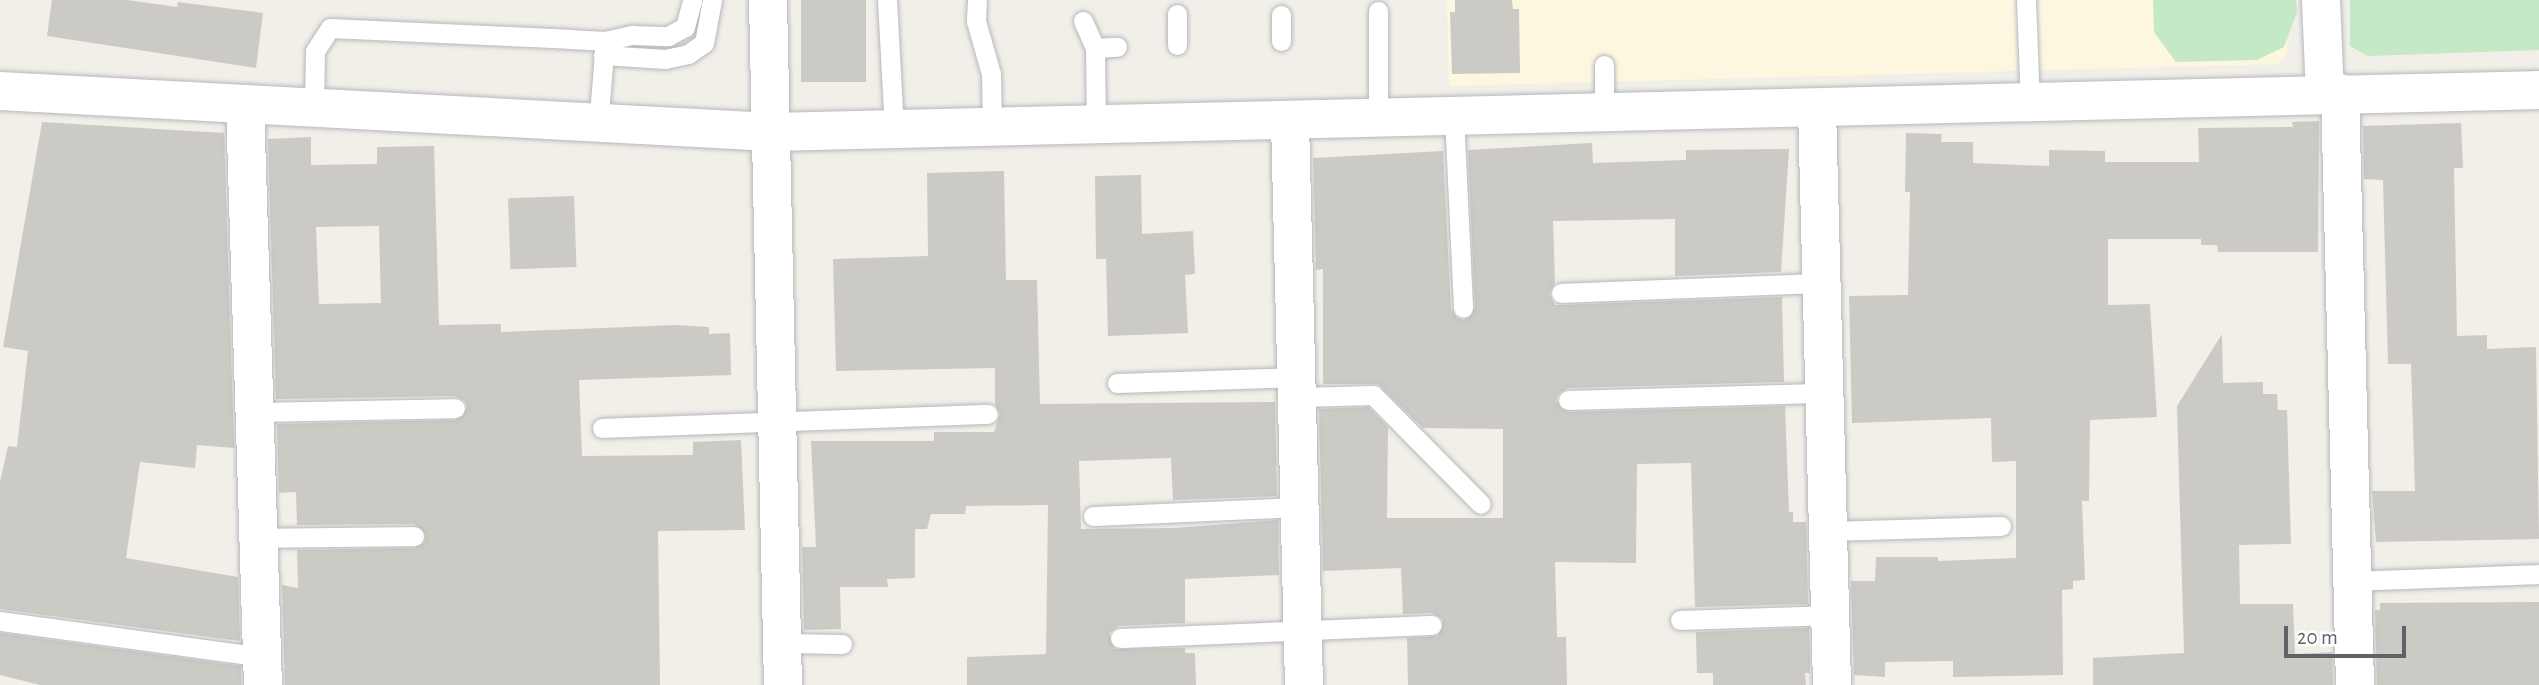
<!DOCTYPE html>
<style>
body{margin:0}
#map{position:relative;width:2539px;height:685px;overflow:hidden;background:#f1efe8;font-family:"Alegreya Sans",sans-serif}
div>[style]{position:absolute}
.commercial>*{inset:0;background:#fef7e0}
.green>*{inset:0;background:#c5e8c5}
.building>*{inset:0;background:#cccac5;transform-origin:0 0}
.roads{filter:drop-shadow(0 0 2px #b5b8bc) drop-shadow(0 0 2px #b5b8bc)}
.service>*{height:19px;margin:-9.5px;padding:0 9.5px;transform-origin:9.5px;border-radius:9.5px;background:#fff}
.minor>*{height:38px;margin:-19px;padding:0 19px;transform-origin:19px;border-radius:19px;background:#fff}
.tertiary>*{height:38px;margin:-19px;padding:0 19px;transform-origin:19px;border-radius:19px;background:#fff}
span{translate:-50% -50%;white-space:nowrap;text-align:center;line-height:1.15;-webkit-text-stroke:5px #fff;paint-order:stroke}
.scale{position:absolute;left:2284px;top:626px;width:122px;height:32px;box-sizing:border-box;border:4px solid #5f6368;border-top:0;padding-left:9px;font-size:21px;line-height:24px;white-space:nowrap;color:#5f6368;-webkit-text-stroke:5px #fff;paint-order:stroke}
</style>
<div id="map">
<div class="commercial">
<i style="clip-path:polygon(1447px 0,2286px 0,2287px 54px,2278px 64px,1449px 86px)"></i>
</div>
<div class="green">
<i style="clip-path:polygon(2153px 0,2296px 0,2297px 12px,2284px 47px,2257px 60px,2176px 62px,2154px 32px)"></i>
<i style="clip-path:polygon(2350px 0,2539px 0,2539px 50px,2368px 56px,2350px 46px)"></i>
</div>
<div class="building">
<i style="clip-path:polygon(52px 0,127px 0,177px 7px,178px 2px,263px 13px,256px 68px,47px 36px)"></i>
<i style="left:801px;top:0;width:65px;height:82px"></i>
<i style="clip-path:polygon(1455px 0,1512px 0,1513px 9px,1519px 9px,1520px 73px,1452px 74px,1450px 12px,1455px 12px)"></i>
<i style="clip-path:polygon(2319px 121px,2318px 252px,2218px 252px,2217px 245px,2201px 245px,2201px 239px,2108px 239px,2108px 305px,2150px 304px,2157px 417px,2090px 420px,2089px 501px,2082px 501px,2085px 580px,2073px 581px,2073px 589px,2062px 590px,2063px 675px,1953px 677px,1953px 661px,1885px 662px,1885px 677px,1854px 675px,1851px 581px,1875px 581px,1876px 557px,1938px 557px,1938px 561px,2016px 558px,2016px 461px,1992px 462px,1991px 418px,1852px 423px,1849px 296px,1908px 295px,1910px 192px,1905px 192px,1906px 133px,1942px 134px,1941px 142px,1973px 142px,1973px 163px,2049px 166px,2049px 150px,2105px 151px,2105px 162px,2199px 162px,2198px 128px,2293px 127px,2292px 122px)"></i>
<i style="clip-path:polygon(42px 122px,224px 133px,234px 448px,197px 445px,195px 468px,140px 462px,126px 558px,238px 577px,240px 641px,0 609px,0 482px,8px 446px,17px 447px,28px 351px,3px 347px)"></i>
<i style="clip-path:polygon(2461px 123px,2463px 168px,2454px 168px,2457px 336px,2487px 335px,2487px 349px,2536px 347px,2539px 539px,2376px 542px,2372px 491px,2415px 491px,2411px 364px,2388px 364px,2383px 180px,2364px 179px,2363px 126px)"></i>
<i style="clip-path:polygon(evenodd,311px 137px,311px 165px,377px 164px,377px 147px,434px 146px,439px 325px,501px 324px,501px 332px,676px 325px,709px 327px,709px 334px,730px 333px,731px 375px,579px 380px,582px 456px,693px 455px,693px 442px,741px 440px,745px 530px,658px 531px,660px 685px,285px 685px,282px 585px,298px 588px,297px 550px,414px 548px,424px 543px,426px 535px,414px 524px,297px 525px,296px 492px,279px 493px,277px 424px,455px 420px,467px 408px,465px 401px,455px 396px,276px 399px,268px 139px,311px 137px,379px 226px,381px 303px,319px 304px,316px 227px,379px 226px)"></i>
<i style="clip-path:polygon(1592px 143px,1593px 163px,1686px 160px,1686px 150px,1789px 149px,1781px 272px,1675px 276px,1675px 219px,1553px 221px,1555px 283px,1549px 294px,1555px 305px,1561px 305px,1782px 297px,1784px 382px,1568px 388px,1558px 394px,1556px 401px,1568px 412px,1785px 406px,1789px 512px,1793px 512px,1793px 522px,1806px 522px,1808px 604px,1695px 607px,1691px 463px,1637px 464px,1636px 563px,1555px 562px,1557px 637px,1566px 637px,1567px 685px,1408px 685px,1407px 638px,1438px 636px,1443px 619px,1432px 613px,1403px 614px,1401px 568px,1323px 571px,1319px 409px,1368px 407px,1388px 427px,1387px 518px,1503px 518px,1503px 429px,1423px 428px,1378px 384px,1323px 384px,1323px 269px,1316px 270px,1313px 158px,1443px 151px,1451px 309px,1457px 318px,1464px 320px,1475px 307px,1468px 150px)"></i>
<i style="clip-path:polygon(1004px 171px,1006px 280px,1037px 280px,1040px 404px,1275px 402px,1277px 496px,1173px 500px,1171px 458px,1079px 461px,1081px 529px,1174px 528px,1278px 520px,1279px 575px,1185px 579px,1185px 623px,1119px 626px,1109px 633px,1115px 649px,1185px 648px,1185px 653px,1195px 653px,1196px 685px,967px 685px,967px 657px,1046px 654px,1048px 505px,966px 506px,965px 514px,931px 514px,927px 529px,915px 529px,915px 578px,887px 579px,888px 587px,840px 587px,841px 629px,804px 630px,802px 547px,816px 547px,811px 441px,934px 441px,934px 432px,994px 432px,1000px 414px,995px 404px,995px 368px,836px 371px,833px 259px,928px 256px,927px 173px)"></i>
<i style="clip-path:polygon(1141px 175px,1142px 234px,1193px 231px,1195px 274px,1185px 275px,1188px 333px,1108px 336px,1106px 259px,1096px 259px,1095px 176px)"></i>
<i style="left:574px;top:196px;width:71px;height:66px;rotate:88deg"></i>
<i style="clip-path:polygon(2222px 334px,2223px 383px,2263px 382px,2263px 394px,2277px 394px,2278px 410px,2287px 410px,2291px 544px,2239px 545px,2240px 604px,2293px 604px,2295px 654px,2332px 652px,2333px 685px,2093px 685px,2093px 658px,2184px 653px,2177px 406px)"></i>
<i style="clip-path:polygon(2539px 602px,2539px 685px,2377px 685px,2375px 610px,2380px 610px,2380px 603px)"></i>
<i style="clip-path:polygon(1809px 628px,1810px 673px,1805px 673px,1806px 685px,1713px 685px,1713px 673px,1697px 673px,1696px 632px)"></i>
<i style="clip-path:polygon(0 633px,241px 666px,241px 685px,40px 685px,0 675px)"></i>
</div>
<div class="roads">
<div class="service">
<i style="left:887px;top:0;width:130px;rotate:86.9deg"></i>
<i style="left:977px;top:0;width:21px;rotate:93deg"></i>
<i style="left:976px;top:21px;width:55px;rotate:74.2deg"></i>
<i style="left:991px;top:74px;width:54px;rotate:88.9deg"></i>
<i style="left:2026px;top:0;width:102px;rotate:87.8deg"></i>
<i style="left:1378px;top:11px;width:108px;rotate:90deg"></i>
<i style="left:1177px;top:14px;width:31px;rotate:90deg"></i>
<i style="left:1083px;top:21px;width:30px;rotate:66deg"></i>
<i style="left:1095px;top:48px;width:77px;rotate:89.3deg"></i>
<i style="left:605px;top:41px;width:28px;rotate:-13deg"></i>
<i style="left:632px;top:35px;width:36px;rotate:2deg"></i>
<i style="left:668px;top:36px;width:19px;rotate:-28deg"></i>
<i style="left:685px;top:27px;width:28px;rotate:-75deg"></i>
<i style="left:1281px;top:41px;width:26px;rotate:-90deg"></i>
<i style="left:1095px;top:48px;width:22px;rotate:-3deg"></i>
<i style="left:603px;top:55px;width:62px;rotate:3.7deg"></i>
<i style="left:665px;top:59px;width:24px;rotate:-12deg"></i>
<i style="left:688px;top:54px;width:19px;rotate:-35deg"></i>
<i style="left:704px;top:43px;width:44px;rotate:-79.5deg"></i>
<i style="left:314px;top:109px;width:58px;rotate:-89deg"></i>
<i style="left:315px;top:51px;width:27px;rotate:-57deg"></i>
<i style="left:330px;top:28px;width:239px;rotate:2.6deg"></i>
<i style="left:569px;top:39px;width:36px;rotate:3deg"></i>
<i style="left:605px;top:41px;width:85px;rotate:94.7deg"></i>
<i style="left:1604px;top:113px;width:48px;rotate:-90deg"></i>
<i style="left:1454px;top:116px;width:192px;rotate:87.3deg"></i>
<i style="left:1561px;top:293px;width:261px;rotate:-2.2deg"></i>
<i style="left:1117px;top:383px;width:183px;rotate:-1.9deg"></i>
<i style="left:1300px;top:397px;width:73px;rotate:-1.6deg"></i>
<i style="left:1373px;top:395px;width:153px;rotate:45.3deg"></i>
<i style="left:1568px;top:400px;width:258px;rotate:-1.6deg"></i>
<i style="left:252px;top:412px;width:203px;rotate:-1.1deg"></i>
<i style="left:602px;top:428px;width:386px;rotate:-2.1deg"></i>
<i style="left:1093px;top:516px;width:207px;rotate:-2.5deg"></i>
<i style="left:1830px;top:531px;width:171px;rotate:-1.7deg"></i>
<i style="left:255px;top:538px;width:159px;rotate:-0.7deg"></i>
<i style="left:2352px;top:581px;width:187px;rotate:-2.1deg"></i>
<i style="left:1680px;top:620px;width:151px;rotate:-1.9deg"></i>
<i style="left:0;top:621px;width:266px;rotate:7.8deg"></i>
<i style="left:1120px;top:638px;width:312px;rotate:-2.4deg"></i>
<i style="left:783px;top:643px;width:59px;rotate:1deg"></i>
</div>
<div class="minor">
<i style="left:768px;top:0;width:685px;rotate:88.75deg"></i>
<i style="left:2340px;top:93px;width:592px;rotate:88.55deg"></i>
<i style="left:245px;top:104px;width:581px;rotate:88.23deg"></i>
<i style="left:1817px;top:108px;width:577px;rotate:88.51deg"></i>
<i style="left:1290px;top:121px;width:564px;rotate:88.58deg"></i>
</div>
<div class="tertiary">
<i style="left:2321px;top:0;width:94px;rotate:87.6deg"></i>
<i style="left:0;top:91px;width:773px;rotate:3.04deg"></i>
<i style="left:772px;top:132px;width:1767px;rotate:-1.36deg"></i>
</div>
</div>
<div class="scale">20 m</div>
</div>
